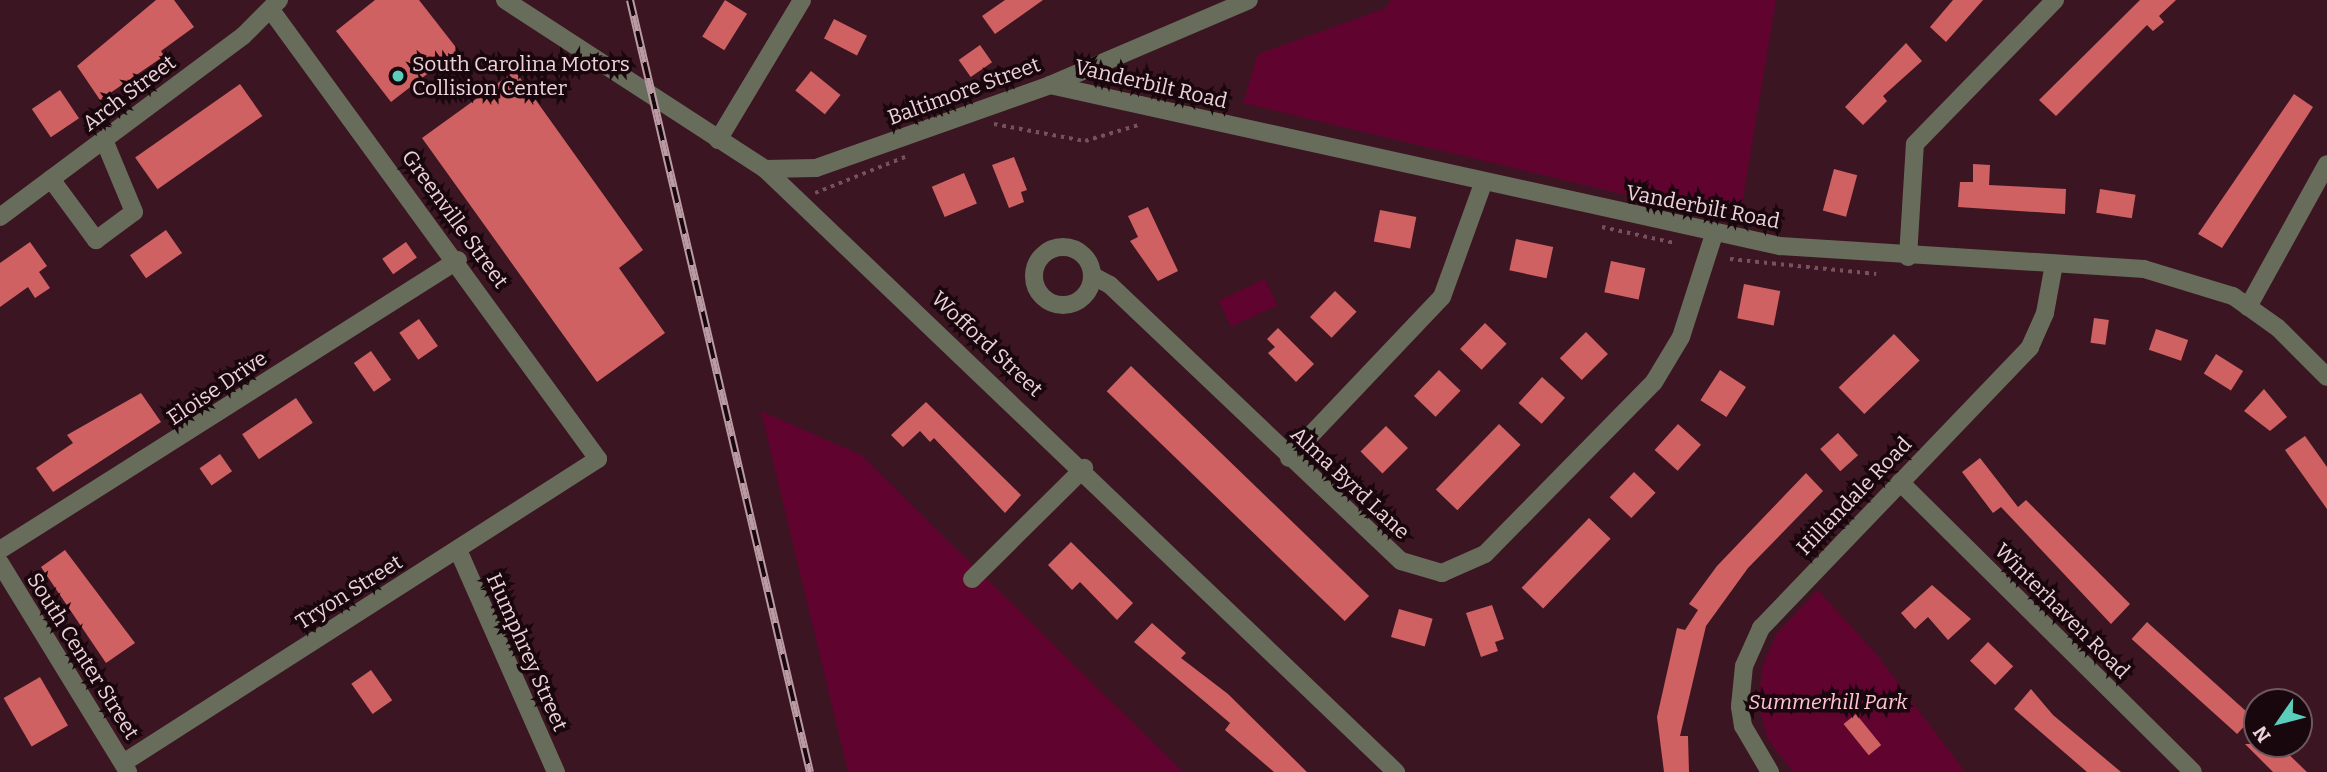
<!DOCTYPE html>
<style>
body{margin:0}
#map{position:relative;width:2327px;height:772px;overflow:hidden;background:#3c1522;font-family:Bitter,serif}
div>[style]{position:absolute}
.green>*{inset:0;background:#61032f;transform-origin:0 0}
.building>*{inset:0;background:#d06163;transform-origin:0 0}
.path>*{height:3.5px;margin-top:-1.75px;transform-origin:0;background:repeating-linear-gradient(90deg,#75525d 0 3.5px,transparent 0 8.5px)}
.minor>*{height:18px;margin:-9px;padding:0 9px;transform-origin:9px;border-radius:9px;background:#676d5a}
.minor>.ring{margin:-9px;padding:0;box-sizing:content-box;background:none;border:18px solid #676d5a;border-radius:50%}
.rail>*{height:8px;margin-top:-4px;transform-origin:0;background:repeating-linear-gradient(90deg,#18070d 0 16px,#ba9ba4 0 32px);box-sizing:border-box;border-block:2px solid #ba9ba4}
.dots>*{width:19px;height:19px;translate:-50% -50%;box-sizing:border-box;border:4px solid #18070d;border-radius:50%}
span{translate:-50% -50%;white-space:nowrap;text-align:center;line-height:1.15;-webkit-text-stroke:7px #18070d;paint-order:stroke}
.poi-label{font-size:21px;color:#edd2d9}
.left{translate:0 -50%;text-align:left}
.street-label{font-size:21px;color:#edd2d9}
.park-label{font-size:21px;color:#fec4d4;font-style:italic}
.north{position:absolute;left:2243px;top:688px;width:70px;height:70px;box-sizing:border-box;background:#18070d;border:2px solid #6d585f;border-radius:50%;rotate:235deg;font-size:19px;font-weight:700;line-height:28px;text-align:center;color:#edd2d9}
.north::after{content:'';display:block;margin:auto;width:24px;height:32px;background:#5bcebb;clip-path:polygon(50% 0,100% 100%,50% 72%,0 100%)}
</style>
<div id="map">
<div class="green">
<i style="clip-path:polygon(1391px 0,1776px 0,1739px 222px,1243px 103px,1258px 54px,1386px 8px)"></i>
<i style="left:1265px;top:279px;width:29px;height:51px;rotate:65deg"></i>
<i style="clip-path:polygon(761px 411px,861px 455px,1183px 772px,848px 772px)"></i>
<i style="clip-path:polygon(1818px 590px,1877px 655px,1965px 772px,1793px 772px,1767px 738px,1758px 703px,1763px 664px,1777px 633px)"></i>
</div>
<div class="building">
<i style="clip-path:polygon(156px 0,174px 0,194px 27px,161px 51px,164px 56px,100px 100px,77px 66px)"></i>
<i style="clip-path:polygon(375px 0,419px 0,458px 50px,391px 102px,336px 31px)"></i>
<i style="left:725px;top:0;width:26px;height:43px;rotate:32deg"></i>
<i style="clip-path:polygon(1005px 0,1043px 0,995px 34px,982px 16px)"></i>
<i style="clip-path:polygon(1953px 0,1983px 0,1946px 42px,1930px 27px)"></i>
<i style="clip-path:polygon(2140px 0,2176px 0,2159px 16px,2164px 22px,2153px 31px,2147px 25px,2056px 116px,2039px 100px)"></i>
<i style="left:834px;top:19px;width:37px;height:22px;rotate:27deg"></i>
<i style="clip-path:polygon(1906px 43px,1922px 61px,1883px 96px,1887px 101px,1863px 125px,1845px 107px)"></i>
<i style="left:980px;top:45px;width:21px;height:26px;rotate:55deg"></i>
<i style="clip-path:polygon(515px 71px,643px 250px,619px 268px,665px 333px,597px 382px,422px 138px)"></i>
<i style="left:811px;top:71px;width:38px;height:25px;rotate:39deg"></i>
<i style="left:240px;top:84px;width:39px;height:128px;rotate:55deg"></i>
<i style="left:60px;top:90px;width:34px;height:34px;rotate:56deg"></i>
<i style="clip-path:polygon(2294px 94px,2313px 107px,2222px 248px,2198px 234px)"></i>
<i style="clip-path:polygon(1014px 157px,1027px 190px,1021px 192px,1024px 202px,1009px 208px,992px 165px)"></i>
<i style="clip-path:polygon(1973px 164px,1990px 165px,1989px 185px,2066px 189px,2065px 214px,1958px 207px,1960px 182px,1973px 182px)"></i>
<i style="left:1834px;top:169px;width:24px;height:43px;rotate:15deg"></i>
<i style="left:964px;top:173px;width:33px;height:35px;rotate:67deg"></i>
<i style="left:2100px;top:189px;width:36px;height:24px;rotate:9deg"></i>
<i style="clip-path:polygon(1148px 207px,1178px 271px,1158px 281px,1130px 241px,1138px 237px,1128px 216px)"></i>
<i style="left:1380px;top:210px;width:37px;height:32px;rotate:11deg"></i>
<i style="left:166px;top:230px;width:28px;height:44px;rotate:55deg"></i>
<i style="left:1516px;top:239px;width:38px;height:32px;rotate:12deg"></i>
<i style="clip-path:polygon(30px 242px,47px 266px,39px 272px,50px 288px,35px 298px,28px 287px,0 307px,0 263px)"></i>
<i style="left:406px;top:242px;width:19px;height:29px;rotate:55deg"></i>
<i style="left:1611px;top:261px;width:35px;height:32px;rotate:12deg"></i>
<i style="left:1744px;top:284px;width:37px;height:35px;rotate:11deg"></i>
<i style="left:1335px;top:291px;width:30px;height:36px;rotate:44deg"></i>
<i style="left:2094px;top:318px;width:15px;height:25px;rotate:8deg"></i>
<i style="left:419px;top:319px;width:33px;height:24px;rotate:55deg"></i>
<i style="left:1485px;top:323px;width:30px;height:36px;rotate:44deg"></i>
<i style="clip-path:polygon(1278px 328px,1314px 364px,1296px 382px,1268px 353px,1275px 347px,1267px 339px)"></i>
<i style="left:2156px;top:329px;width:34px;height:22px;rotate:19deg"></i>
<i style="left:1586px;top:332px;width:31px;height:37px;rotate:45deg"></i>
<i style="left:1894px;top:334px;width:37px;height:77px;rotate:46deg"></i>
<i style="left:371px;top:351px;width:35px;height:21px;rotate:55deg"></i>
<i style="left:2216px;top:354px;width:32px;height:23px;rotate:32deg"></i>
<i style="left:1131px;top:366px;width:331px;height:35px;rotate:44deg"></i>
<i style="left:1439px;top:370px;width:30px;height:36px;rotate:44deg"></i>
<i style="left:1720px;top:370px;width:31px;height:36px;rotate:33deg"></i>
<i style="left:1542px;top:377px;width:31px;height:35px;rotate:42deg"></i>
<i style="clip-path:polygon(2264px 389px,2287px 417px,2270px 431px,2244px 411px)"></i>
<i style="clip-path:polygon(141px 393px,161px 422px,53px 492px,36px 468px,73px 443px,67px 435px)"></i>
<i style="left:296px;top:398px;width:30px;height:65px;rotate:56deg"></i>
<i style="clip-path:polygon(926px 402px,1021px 495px,1005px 513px,934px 438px,930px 442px,920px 431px,903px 447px,891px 435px)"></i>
<i style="left:1499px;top:424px;width:30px;height:91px;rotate:44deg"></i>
<i style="left:1678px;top:424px;width:31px;height:35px;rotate:42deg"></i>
<i style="left:1386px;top:426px;width:31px;height:36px;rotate:45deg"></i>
<i style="left:1838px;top:433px;width:30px;height:24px;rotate:48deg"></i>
<i style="clip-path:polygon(2305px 436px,2327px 467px,2327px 509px,2285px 450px)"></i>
<i style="left:220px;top:454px;width:21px;height:25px;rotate:55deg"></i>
<i style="clip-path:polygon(1980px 458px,2018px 507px,2026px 500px,2130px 604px,2111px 624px,2001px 507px,1993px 513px,1962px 472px)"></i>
<i style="left:1634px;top:472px;width:30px;height:35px;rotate:44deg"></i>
<i style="clip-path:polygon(1806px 473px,1823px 491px,1748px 568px,1706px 626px,1680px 736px,1688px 736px,1689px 772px,1664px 772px,1657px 717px,1677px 628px,1685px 630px,1698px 610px,1689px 604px,1717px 566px)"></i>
<i style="left:1589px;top:518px;width:30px;height:97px;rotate:44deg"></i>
<i style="clip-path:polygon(1071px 542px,1133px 603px,1117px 620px,1080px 582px,1072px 590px,1048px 565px)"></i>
<i style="clip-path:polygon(65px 550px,135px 643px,106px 663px,41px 567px)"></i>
<i style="clip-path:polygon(1932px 585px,1971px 619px,1948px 640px,1928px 617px,1915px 629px,1901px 613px)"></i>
<i style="clip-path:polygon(1492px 605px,1504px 639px,1495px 642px,1498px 651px,1481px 657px,1466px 613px)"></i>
<i style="left:1399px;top:609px;width:35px;height:29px;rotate:16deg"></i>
<i style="left:2147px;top:622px;width:142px;height:23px;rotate:42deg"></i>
<i style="clip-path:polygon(1152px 623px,1186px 653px,1181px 658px,1228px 694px,1307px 772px,1274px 772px,1225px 730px,1230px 723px,1134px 642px)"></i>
<i style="left:1988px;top:642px;width:35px;height:26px;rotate:44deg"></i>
<i style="left:371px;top:670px;width:37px;height:24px;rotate:55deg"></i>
<i style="left:40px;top:677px;width:56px;height:42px;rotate:60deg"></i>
<i style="clip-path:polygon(2031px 689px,2053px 715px,2121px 772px,2087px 772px,2014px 709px)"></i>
<i style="left:1856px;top:714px;width:40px;height:16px;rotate:51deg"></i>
<i style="clip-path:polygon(2245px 744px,2278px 744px,2307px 772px,2273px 772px)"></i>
</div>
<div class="path">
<i style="left:994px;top:124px;width:93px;rotate:10.6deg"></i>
<i style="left:1085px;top:141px;width:59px;rotate:-16.6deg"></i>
<i style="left:815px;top:193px;width:97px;rotate:-21.8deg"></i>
<i style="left:1602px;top:227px;width:75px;rotate:12.4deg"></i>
<i style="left:1730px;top:259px;width:147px;rotate:5.9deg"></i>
</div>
<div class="minor">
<i style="left:505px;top:0;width:310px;rotate:33deg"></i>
<i style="left:765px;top:169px;width:873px;rotate:43.7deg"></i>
<i style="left:1050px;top:85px;width:748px;rotate:12.44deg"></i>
<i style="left:1780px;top:246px;width:365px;rotate:3.6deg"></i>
<i style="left:2144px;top:269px;width:93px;rotate:16.9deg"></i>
<i style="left:2233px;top:296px;width:55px;rotate:35.4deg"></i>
<i style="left:2278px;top:328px;width:69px;rotate:45deg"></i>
<i style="left:718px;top:140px;width:163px;rotate:-59deg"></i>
<i style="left:765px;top:169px;width:51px;rotate:-1.1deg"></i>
<i style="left:816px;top:168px;width:248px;rotate:-19.5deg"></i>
<i style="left:1050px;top:85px;width:216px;rotate:-23.1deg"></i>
<i style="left:51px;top:179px;width:76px;rotate:53.6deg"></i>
<i style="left:96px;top:240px;width:47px;rotate:-36.4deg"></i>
<i style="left:134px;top:212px;width:78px;rotate:-112.6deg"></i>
<i style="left:0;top:217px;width:303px;rotate:-36.7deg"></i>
<i style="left:243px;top:36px;width:51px;rotate:-45deg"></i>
<i class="ring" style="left:1034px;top:247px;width:40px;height:40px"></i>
<i style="left:1908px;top:257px;width:113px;rotate:-86.5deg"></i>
<i style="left:1915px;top:144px;width:201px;rotate:-45.8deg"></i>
<i style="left:1093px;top:276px;width:19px;rotate:28deg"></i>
<i style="left:1110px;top:285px;width:401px;rotate:43.5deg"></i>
<i style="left:1401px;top:561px;width:43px;rotate:16.3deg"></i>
<i style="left:1442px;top:573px;width:47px;rotate:-23.8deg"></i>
<i style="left:1485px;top:554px;width:241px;rotate:-45.5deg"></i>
<i style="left:1654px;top:382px;width:52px;rotate:-59deg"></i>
<i style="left:1681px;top:337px;width:108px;rotate:-72.2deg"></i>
<i style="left:2248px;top:307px;width:163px;rotate:-61.1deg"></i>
<i style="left:1289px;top:458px;width:222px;rotate:-46.5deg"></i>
<i style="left:1442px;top:297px;width:120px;rotate:-70.1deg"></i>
<i style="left:1900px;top:482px;width:412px;rotate:44.7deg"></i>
<i style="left:0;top:550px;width:542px;rotate:-32.34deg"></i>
<i style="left:458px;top:550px;width:243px;rotate:66.2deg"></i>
<i style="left:0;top:563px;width:245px;rotate:58.5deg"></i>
<i style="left:972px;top:579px;width:158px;rotate:-44.7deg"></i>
<i style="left:123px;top:763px;width:564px;rotate:-32.62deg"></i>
<i style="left:598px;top:459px;width:555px;rotate:-126.07deg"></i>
<i style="left:1770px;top:772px;width:53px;rotate:-120.4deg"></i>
<i style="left:1743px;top:726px;width:20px;rotate:-99deg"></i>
<i style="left:1740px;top:706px;width:40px;rotate:-84.3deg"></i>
<i style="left:1744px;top:666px;width:42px;rotate:-65.9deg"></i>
<i style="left:1761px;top:628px;width:389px;rotate:-46.2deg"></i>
<i style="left:2030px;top:347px;width:37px;rotate:-66deg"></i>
<i style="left:2045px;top:313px;width:50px;rotate:-79.6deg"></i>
</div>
<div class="rail">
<i style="left:630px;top:0;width:793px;rotate:76.88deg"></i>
</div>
<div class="dots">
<i style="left:398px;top:76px;background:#5bcebb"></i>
</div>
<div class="poi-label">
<span class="left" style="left:412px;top:76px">South Carolina Motors<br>Collision Center</span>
</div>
<div class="street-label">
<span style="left:1151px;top:84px;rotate:13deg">Vanderbilt Road</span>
<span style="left:964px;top:91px;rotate:-20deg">Baltimore Street</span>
<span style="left:129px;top:93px;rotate:-37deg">Arch Street</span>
<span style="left:1703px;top:207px;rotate:11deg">Vanderbilt Road</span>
<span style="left:455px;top:219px;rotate:54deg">Greenville Street</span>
<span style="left:987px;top:344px;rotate:43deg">Wofford Street</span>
<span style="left:217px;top:388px;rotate:-34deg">Eloise Drive</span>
<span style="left:1350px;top:483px;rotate:43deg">Alma Byrd Lane</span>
<span style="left:1854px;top:496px;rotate:-46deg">Hillandale Road</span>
<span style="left:349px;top:592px;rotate:-32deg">Tryon Street</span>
<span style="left:2062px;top:611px;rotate:45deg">Winterhaven Road</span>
<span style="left:527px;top:652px;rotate:66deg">Humphrey Street</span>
<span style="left:83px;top:656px;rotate:58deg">South Center Street</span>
</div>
<div class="park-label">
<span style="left:1828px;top:702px">Summerhill Park</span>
</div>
<div class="north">N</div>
</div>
